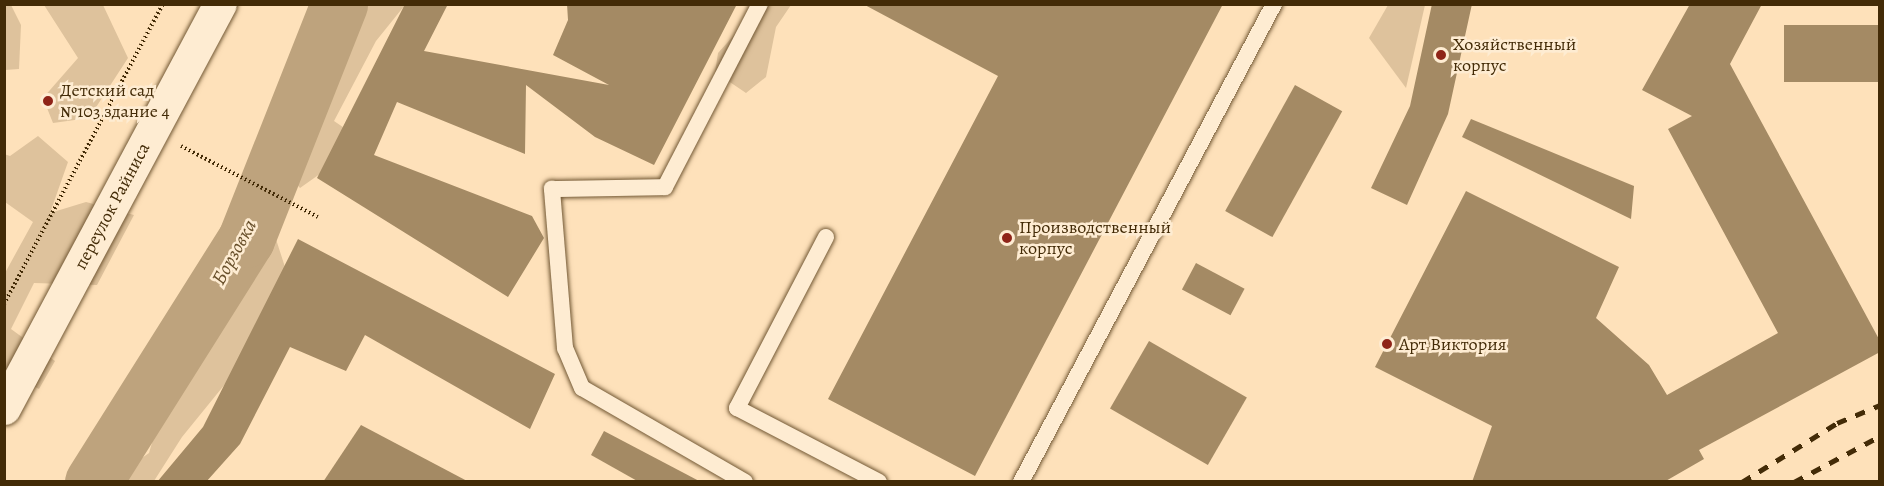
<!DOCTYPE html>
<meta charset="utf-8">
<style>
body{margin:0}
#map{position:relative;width:1884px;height:486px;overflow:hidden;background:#fee1ba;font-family:Alegreya,serif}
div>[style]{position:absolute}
.green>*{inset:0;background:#dec29c}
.river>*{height:57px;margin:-28.5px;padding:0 28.5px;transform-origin:28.5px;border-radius:28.5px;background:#bea37d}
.building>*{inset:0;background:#a48a64;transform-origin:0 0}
.path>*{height:4px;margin-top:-2px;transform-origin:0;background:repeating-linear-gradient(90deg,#432b07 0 1.5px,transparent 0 4.5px)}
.roads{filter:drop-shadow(0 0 2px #725834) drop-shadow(0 0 2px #725834)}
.lane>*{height:16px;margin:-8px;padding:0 8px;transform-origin:8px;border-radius:8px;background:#feecd2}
.street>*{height:33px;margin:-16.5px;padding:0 16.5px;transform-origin:16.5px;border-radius:16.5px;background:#feecd2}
.rail>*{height:4.5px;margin-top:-2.25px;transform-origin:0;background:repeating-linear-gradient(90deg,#432b07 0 10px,transparent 0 20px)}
.dots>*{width:16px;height:16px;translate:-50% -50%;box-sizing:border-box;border:3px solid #feecd2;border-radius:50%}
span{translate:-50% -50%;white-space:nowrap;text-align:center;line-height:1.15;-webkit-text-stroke:5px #feecd2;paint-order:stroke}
.poi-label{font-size:18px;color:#432b07}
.left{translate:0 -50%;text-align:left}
.street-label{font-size:18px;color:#432b07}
.water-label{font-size:20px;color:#684f2a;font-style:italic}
.frame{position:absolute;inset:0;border:6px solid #432b07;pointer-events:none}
</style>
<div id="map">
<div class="green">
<i style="clip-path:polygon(4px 5px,11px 5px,21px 25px,19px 69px,5px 70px)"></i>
<i style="clip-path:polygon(44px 5px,103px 5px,128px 58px,89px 118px,53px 123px,43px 98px,78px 58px)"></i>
<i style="clip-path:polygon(356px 5px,405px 5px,376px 41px,334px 121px,365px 142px,300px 188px,285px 171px)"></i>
<i style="clip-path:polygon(751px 5px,791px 5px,776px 27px,766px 77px,746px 93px,715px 72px,718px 53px,746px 22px)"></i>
<i style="clip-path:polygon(1388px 5px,1425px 5px,1406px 88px,1369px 38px)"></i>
<i style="clip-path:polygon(38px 136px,68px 162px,50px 213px,86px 202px,134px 215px,97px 285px,34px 283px,11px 329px,55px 361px,39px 389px,5px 372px,5px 273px,33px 222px,5px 202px,4px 154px,10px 156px)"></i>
<i style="clip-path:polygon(274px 233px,295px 298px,182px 437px,154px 481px,108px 482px,149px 453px,167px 391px,230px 297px,238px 260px)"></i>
</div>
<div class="river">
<i style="left:93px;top:482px;width:287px;rotate:-57.8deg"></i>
<i style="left:246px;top:239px;width:253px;rotate:-68.4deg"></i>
</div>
<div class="building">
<i style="clip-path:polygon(405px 4px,448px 4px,424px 51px,609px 85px,553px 55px,568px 20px,567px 4px,737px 4px,654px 165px,595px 137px,526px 85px,525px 154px,397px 102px,374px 155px,532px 216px,544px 238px,508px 297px,317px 178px)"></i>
<i style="clip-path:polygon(863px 4px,1223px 4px,975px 476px,828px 399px,998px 76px)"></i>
<i style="clip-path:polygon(1432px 4px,1472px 4px,1448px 114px,1407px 205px,1371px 188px,1410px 106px)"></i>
<i style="clip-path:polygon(1690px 4px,1762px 4px,1730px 64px,1880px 341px,1880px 352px,1699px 450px,1704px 459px,1664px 482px,1472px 482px,1492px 426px,1375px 367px,1466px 191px,1619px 267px,1596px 318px,1649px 365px,1667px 395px,1778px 333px,1668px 129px,1692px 116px,1642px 90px)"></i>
<i style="left:1880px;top:25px;width:57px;height:96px;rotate:90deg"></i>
<i style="left:1295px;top:85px;width:54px;height:144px;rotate:29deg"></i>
<i style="clip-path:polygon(1471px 119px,1634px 186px,1631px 219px,1462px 137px)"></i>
<i style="clip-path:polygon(298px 239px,555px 374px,530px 429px,365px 335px,346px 371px,290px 347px,240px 444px,206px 482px,157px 482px,203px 427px)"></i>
<i style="left:1196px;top:263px;width:55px;height:30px;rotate:28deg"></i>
<i style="left:1149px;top:341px;width:113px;height:78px;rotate:30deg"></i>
<i style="clip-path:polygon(361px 425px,469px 482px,323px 482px)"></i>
<i style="clip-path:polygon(604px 431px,701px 482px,639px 482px,591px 455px)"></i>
</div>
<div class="path">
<i style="left:107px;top:110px;width:17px;rotate:24deg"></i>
<i style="left:181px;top:146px;width:154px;rotate:27.4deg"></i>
<i style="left:4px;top:304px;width:340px;rotate:-62.1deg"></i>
</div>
<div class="roads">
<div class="lane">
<i style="left:826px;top:237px;width:193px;rotate:117.5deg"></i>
<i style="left:737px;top:408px;width:160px;rotate:27.5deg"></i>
<i style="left:745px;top:482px;width:188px;rotate:-150deg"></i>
<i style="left:582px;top:388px;width:43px;rotate:-113deg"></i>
<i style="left:565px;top:348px;width:160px;rotate:-94.7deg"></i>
<i style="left:552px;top:189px;width:113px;rotate:-1deg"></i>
<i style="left:665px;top:187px;width:206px;rotate:-62.6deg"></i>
<i style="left:1021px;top:482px;width:541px;rotate:-62.11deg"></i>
</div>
<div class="street">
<i style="left:4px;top:408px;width:458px;rotate:-61.9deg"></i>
</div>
</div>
<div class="rail">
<i style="left:1742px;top:482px;width:112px;rotate:-31.8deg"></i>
<i style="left:1837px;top:423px;width:47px;rotate:-22.7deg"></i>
<i style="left:1794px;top:482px;width:98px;rotate:-28.1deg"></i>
</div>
<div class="dots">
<i style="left:1441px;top:55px;background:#8f2418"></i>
<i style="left:48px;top:101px;background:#8f2418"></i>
<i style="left:1007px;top:238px;background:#8f2418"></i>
<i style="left:1387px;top:344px;background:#8f2418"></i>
</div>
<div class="poi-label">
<span class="left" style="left:1453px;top:55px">Хозяйственный<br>корпус</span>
<span class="left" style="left:60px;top:101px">Детский сад<br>№103 здание 4</span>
<span class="left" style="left:1019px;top:238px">Производственный<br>корпус</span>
<span class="left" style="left:1399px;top:344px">Арт Виктория</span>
</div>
<div class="street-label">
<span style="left:112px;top:206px;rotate:-62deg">переулок Райниса</span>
</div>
<div class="water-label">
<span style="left:234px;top:252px;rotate:-61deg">Борзовка</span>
</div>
<div class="frame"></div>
</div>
